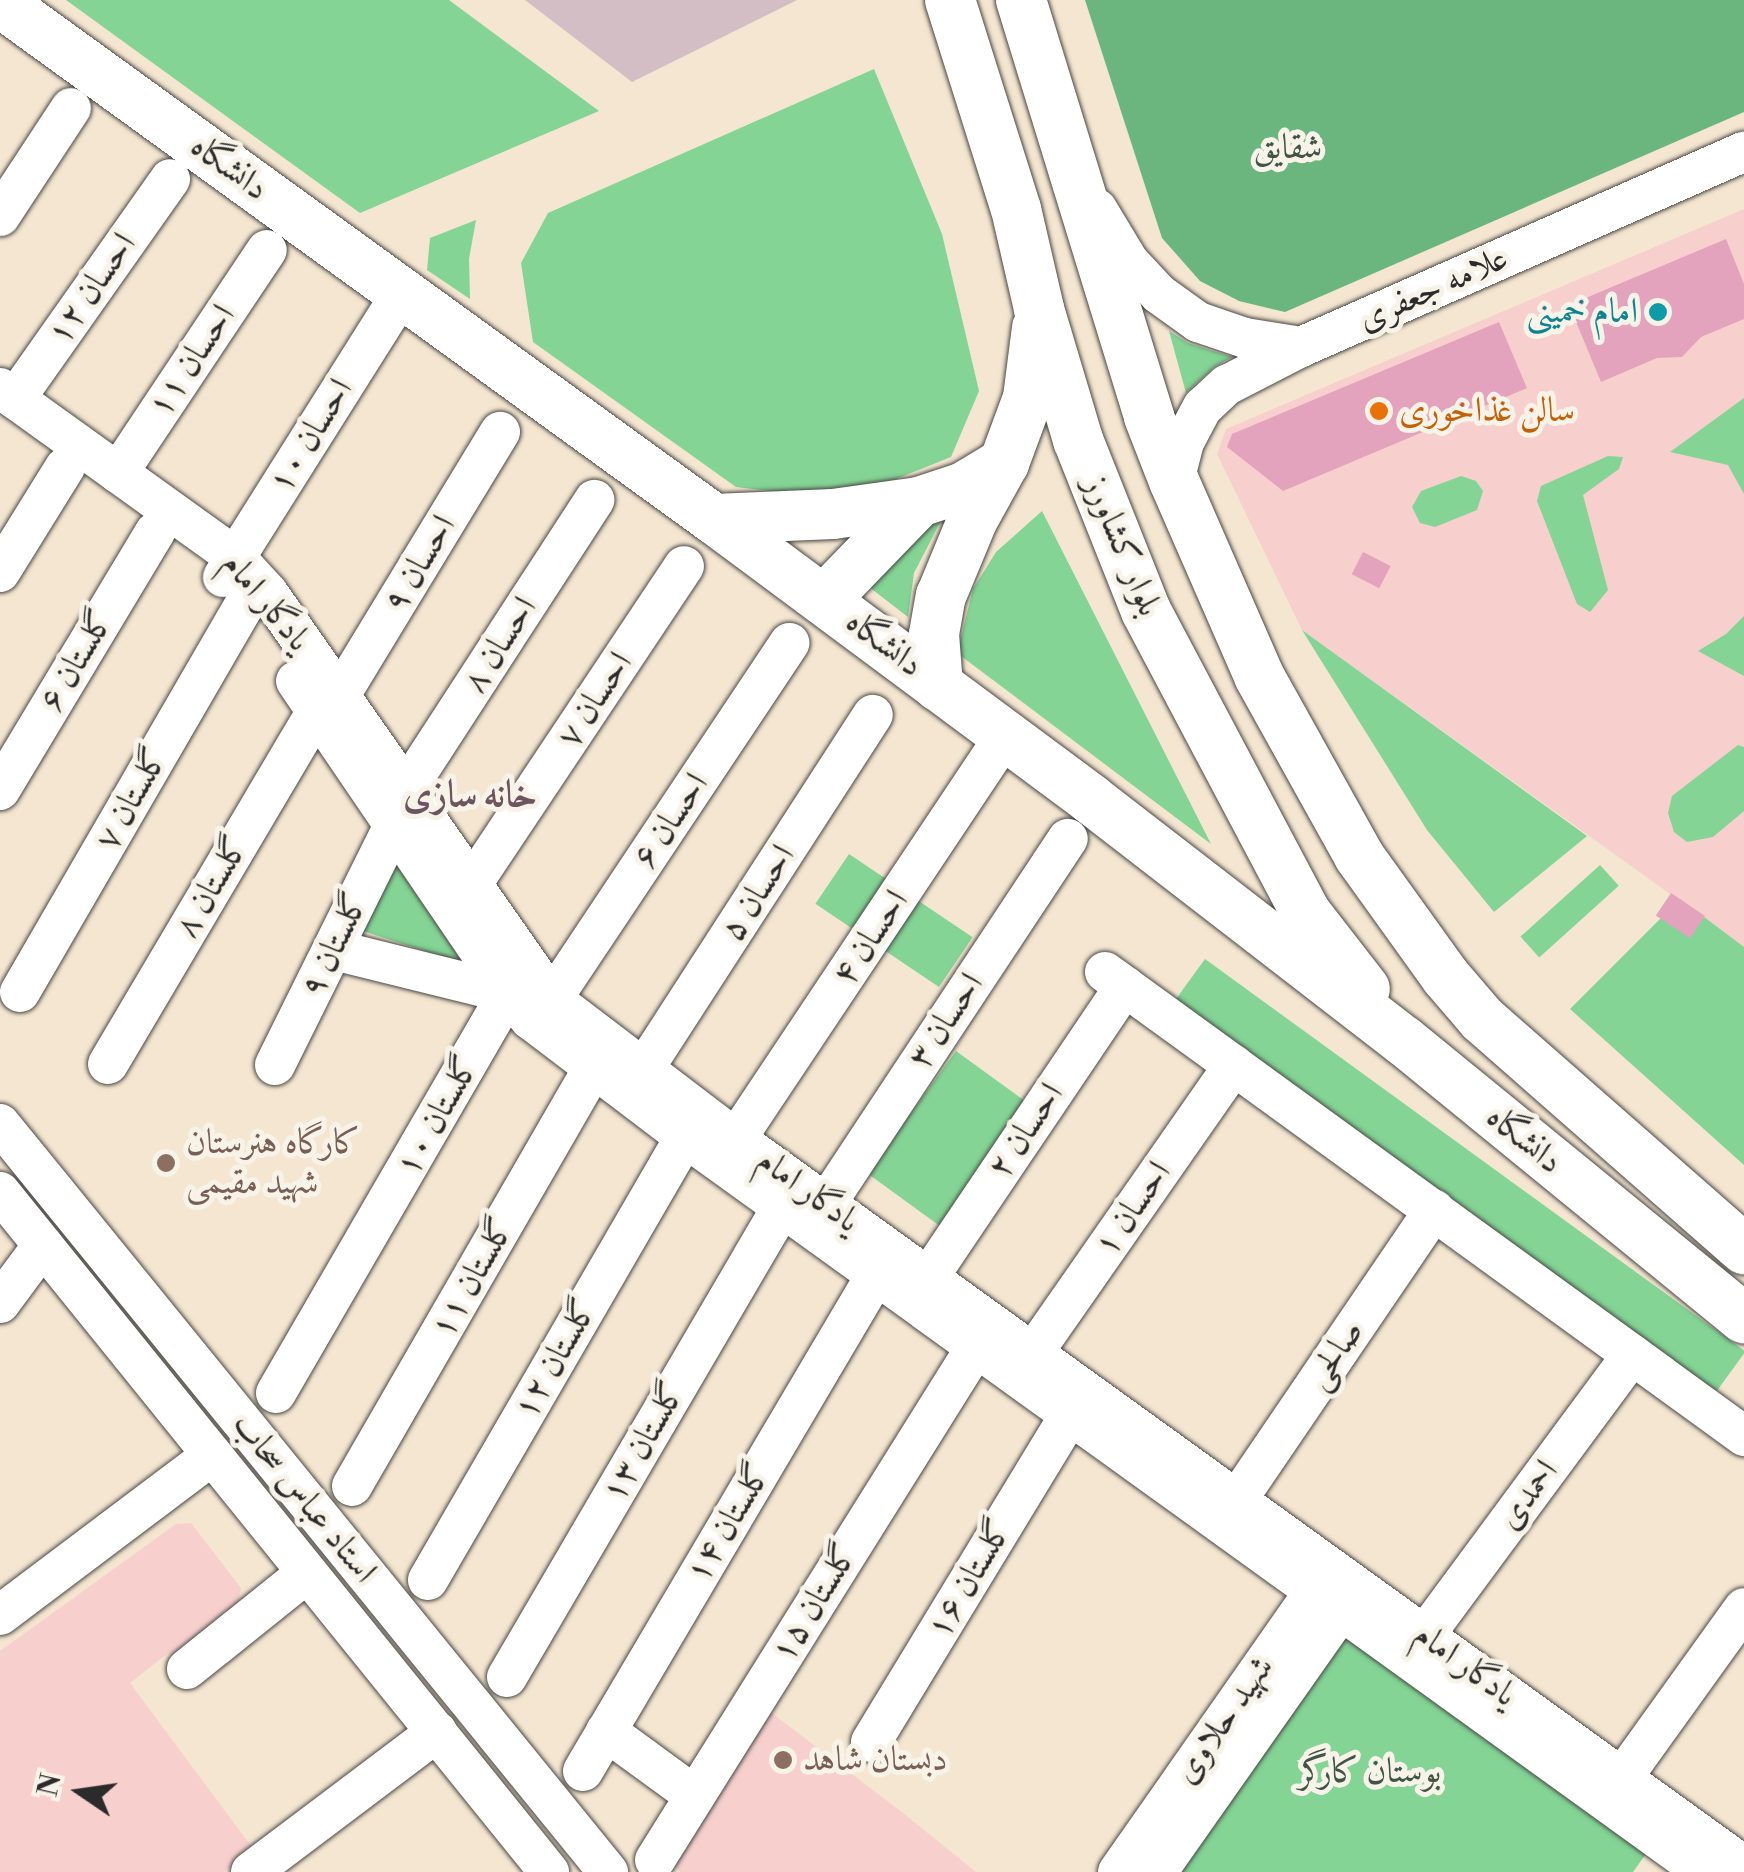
<!DOCTYPE html>
<meta charset="utf-8">
<style>
body{margin:0}
#map{position:relative;width:1744px;height:1872px;overflow:hidden;background:#f4e6d0;font-family:"Libre Bodoni",Amiri,serif}
div>[style]{position:absolute}
.built>*{inset:0;background:#f7d0ce}
.industrial>*{inset:0;background:#d2bec4}
.green>*{inset:0;background:#83d495;transform-origin:0 0}
.forest>*{inset:0;background:#6ab67e}
.building>*{inset:0;background:#e4a3bc;transform-origin:0 0}
.roads{filter:drop-shadow(0 0 2px #494744) drop-shadow(0 0 2px #494744)}
.minor>*{height:40px;margin:-20px;padding:0 20px;transform-origin:20px;border-radius:20px;background:#fff}
.major>*{height:50px;margin:-25px;padding:0 25px;transform-origin:25px;border-radius:25px;background:#fff}
.dots>*{width:28px;height:28px;translate:-50% -50%;box-sizing:border-box;border:5px solid #f7f3e8;border-radius:50%}
span{translate:-50% -50%;white-space:nowrap;text-align:center;line-height:1.15;-webkit-text-stroke:10px #f7f3e8;paint-order:stroke}
.park-label{font-size:35px;color:#415546}
.street-label{font-size:35px;color:#2b2b2b}
.culture-label{font-size:35px;color:#0d838f}
.right{translate:-100% -50%;text-align:right}
.food-label{font-size:35px;color:#c56008}
.left{translate:0 -50%;text-align:left}
.education-label{font-size:35px;color:#785e54}
.neighbourhood-label{font-size:38px;color:#6c555e;font-weight:700}
.north{position:absolute;left:30px;top:1742px;width:100px;height:100px;-webkit-text-stroke:8px #f7f3e8;paint-order:stroke;rotate:283deg;font-size:28px;font-weight:700;line-height:40px;text-align:center;color:#2b2b2b}
.north::after{content:'';display:block;margin:auto;width:35px;height:45px;background:#2b2b2b;clip-path:polygon(50% 0,100% 100%,50% 72%,0 100%)}
</style>
<div id="map">
<div class="built">
<i style="clip-path:polygon(1744px 209px,1744px 947px,1302px 630px,1217px 454px,1226px 429px)"></i>
<i style="clip-path:polygon(191px 1523px,241px 1588px,237px 1609px,176px 1658px,168px 1653px,130px 1683px,254px 1850px,224px 1872px,0 1872px,0 1651px,176px 1524px)"></i>
<i style="clip-path:polygon(764px 1707px,903px 1813px,976px 1872px,680px 1872px,673px 1863px)"></i>
</div>
<div class="industrial">
<i style="clip-path:polygon(525px 0,797px 0,632px 82px)"></i>
</div>
<div class="green">
<i style="clip-path:polygon(66px 0,449px 0,599px 111px,360px 213px)"></i>
<i style="clip-path:polygon(874px 69px,942px 234px,979px 391px,951px 457px,866px 491px,805px 495px,736px 487px,533px 342px,521px 263px,548px 213px)"></i>
<i style="clip-path:polygon(476px 220px,469px 259px,470px 299px,427px 270px,430px 238px)"></i>
<i style="clip-path:polygon(1169px 331px,1188px 343px,1232px 357px,1214px 367px,1186px 393px)"></i>
<i style="clip-path:polygon(1744px 398px,1744px 494px,1728px 465px,1670px 452px)"></i>
<i style="clip-path:polygon(1608px 456px,1623px 457px,1619px 469px,1583px 495px,1608px 590px,1590px 612px,1577px 604px,1537px 501px,1541px 486px)"></i>
<i style="clip-path:polygon(1461px 476px,1476px 481px,1483px 491px,1477px 510px,1435px 527px,1420px 523px,1412px 507px,1421px 491px)"></i>
<i style="clip-path:polygon(947px 509px,914px 573px,908px 617px,864px 583px)"></i>
<i style="clip-path:polygon(1042px 511px,1211px 844px,957px 653px,973px 589px,996px 552px)"></i>
<i style="clip-path:polygon(1744px 616px,1744px 676px,1698px 651px,1726px 634px)"></i>
<i style="clip-path:polygon(1302px 630px,1587px 836px,1494px 912px,1427px 830px)"></i>
<i style="clip-path:polygon(1738px 745px,1744px 747px,1744px 811px,1713px 837px,1687px 842px,1674px 832px,1668px 813px,1672px 796px)"></i>
<i style="clip-path:polygon(395px 850px,474px 967px,363px 931px)"></i>
<i style="left:849px;top:854px;width:149px;height:60px;rotate:34deg"></i>
<i style="left:1600px;top:865px;width:28px;height:107px;rotate:48deg"></i>
<i style="clip-path:polygon(1680px 899px,1744px 947px,1744px 1165px,1570px 1009px)"></i>
<i style="left:1205px;top:959px;width:668px;height:58px;rotate:36deg"></i>
<i style="left:956px;top:1051px;width:97px;height:151px;rotate:36deg"></i>
<i style="clip-path:polygon(1347px 1630px,1648px 1851px,1633px 1872px,1171px 1872px)"></i>
</div>
<div class="forest">
<i style="clip-path:polygon(1085px 0,1744px 0,1744px 112px,1285px 312px,1239px 301px,1200px 281px,1162px 238px)"></i>
</div>
<div class="building">
<i style="clip-path:polygon(1726px 239px,1744px 284px,1744px 319px,1701px 337px,1682px 357px,1657px 358px,1601px 382px,1569px 305px)"></i>
<i style="clip-path:polygon(1499px 322px,1527px 388px,1283px 491px,1227px 447px,1232px 434px)"></i>
<i style="left:1363px;top:552px;width:31px;height:25px;rotate:27deg"></i>
<i style="left:1671px;top:893px;width:41px;height:27px;rotate:34deg"></i>
</div>
<div class="roads">
<div class="minor">
<i style="left:1097px;top:209px;width:62px;rotate:58.9deg"></i>
<i style="left:1129px;top:262px;width:44px;rotate:46.8deg"></i>
<i style="left:1159px;top:294px;width:48px;rotate:35.7deg"></i>
<i style="left:1198px;top:322px;width:50px;rotate:18.8deg"></i>
<i style="left:1245px;top:338px;width:57px;rotate:9.1deg"></i>
<i style="left:0;top:216px;width:129px;rotate:-56.7deg"></i>
<i style="left:0;top:388px;width:289px;rotate:35.7deg"></i>
<i style="left:235px;top:557px;width:49px;rotate:47.5deg"></i>
<i style="left:268px;top:593px;width:495px;rotate:55deg"></i>
<i style="left:552px;top:999px;width:231px;rotate:37.3deg"></i>
<i style="left:736px;top:1139px;width:1243px;rotate:35.8deg"></i>
<i style="left:15px;top:399px;width:269px;rotate:-54.8deg"></i>
<i style="left:118px;top:473px;width:268px;rotate:-56.3deg"></i>
<i style="left:1174px;top:481px;width:40px;rotate:-75.6deg"></i>
<i style="left:1184px;top:442px;width:40px;rotate:-62deg"></i>
<i style="left:1203px;top:407px;width:33px;rotate:-43deg"></i>
<i style="left:1227px;top:385px;width:83px;rotate:-27.2deg"></i>
<i style="left:1301px;top:347px;width:484px;rotate:-23.8deg"></i>
<i style="left:0;top:572px;width:123px;rotate:-58.2deg"></i>
<i style="left:223px;top:577px;width:336px;rotate:-57.8deg"></i>
<i style="left:296px;top:681px;width:377px;rotate:55.8deg"></i>
<i style="left:508px;top:993px;width:35px;rotate:50deg"></i>
<i style="left:531px;top:1020px;width:193px;rotate:37.2deg"></i>
<i style="left:685px;top:1137px;width:1256px;rotate:35.8deg"></i>
<i style="left:340px;top:695px;width:308px;rotate:-58.7deg"></i>
<i style="left:0;top:790px;width:301px;rotate:-59deg"></i>
<i style="left:406px;top:790px;width:346px;rotate:-57deg"></i>
<i style="left:472px;top:884px;width:382px;rotate:-56.3deg"></i>
<i style="left:1105px;top:972px;width:790px;rotate:35.98deg"></i>
<i style="left:20px;top:992px;width:447px;rotate:-59.9deg"></i>
<i style="left:552px;top:999px;width:428px;rotate:-56.3deg"></i>
<i style="left:108px;top:1064px;width:410px;rotate:-59.4deg"></i>
<i style="left:275px;top:1065px;width:268px;rotate:-63.6deg"></i>
<i style="left:643px;top:1070px;width:423px;rotate:-57.1deg"></i>
<i style="left:0;top:1124px;width:964px;rotate:50.89deg"></i>
<i style="left:736px;top:1139px;width:485px;rotate:-56.3deg"></i>
<i style="left:0;top:1192px;width:874px;rotate:51.08deg"></i>
<i style="left:826px;top:1204px;width:438px;rotate:-56.5deg"></i>
<i style="left:928px;top:1278px;width:352px;rotate:-56deg"></i>
<i style="left:0;top:1303px;width:72px;rotate:-53.4deg"></i>
<i style="left:1033px;top:1353px;width:351px;rotate:-55.1deg"></i>
<i style="left:276px;top:1393px;width:462px;rotate:-59.9deg"></i>
<i style="left:508px;top:993px;width:179px;rotate:-166.1deg"></i>
<i style="left:352px;top:1486px;width:482px;rotate:-60deg"></i>
<i style="left:1237px;top:1500px;width:351px;rotate:-55.8deg"></i>
<i style="left:428px;top:1580px;width:512px;rotate:-59.88deg"></i>
<i style="left:0;top:1615px;width:266px;rotate:-37deg"></i>
<i style="left:1424px;top:1636px;width:350px;rotate:-53.5deg"></i>
<i style="left:187px;top:1669px;width:154px;rotate:-38.7deg"></i>
<i style="left:507px;top:1677px;width:545px;rotate:-59.67deg"></i>
<i style="left:606px;top:1731px;width:110px;rotate:36.1deg"></i>
<i style="left:871px;top:1742px;width:383px;rotate:-58.7deg"></i>
<i style="left:583px;top:1771px;width:576px;rotate:-59.43deg"></i>
<i style="left:1622px;top:1778px;width:209px;rotate:-54.3deg"></i>
<i style="left:655px;top:1860px;width:605px;rotate:-57.96deg"></i>
<i style="left:251px;top:1872px;width:233px;rotate:-37deg"></i>
<i style="left:1118px;top:1872px;width:368px;rotate:-55deg"></i>
<i style="left:1157px;top:1872px;width:346px;rotate:-54.9deg"></i>
</div>
<div class="major">
<i style="left:950px;top:0;width:219px;rotate:72.5deg"></i>
<i style="left:1016px;top:209px;width:103px;rotate:77deg"></i>
<i style="left:1039px;top:309px;width:137px;rotate:73.4deg"></i>
<i style="left:1078px;top:440px;width:184px;rotate:68.3deg"></i>
<i style="left:1146px;top:611px;width:342px;rotate:62.1deg"></i>
<i style="left:1306px;top:913px;width:96px;rotate:52.2deg"></i>
<i style="left:1021px;top:0;width:436px;rotate:72.9deg"></i>
<i style="left:1149px;top:417px;width:69px;rotate:68.7deg"></i>
<i style="left:1174px;top:481px;width:213px;rotate:66.4deg"></i>
<i style="left:1259px;top:676px;width:206px;rotate:60.9deg"></i>
<i style="left:1359px;top:856px;width:149px;rotate:54.3deg"></i>
<i style="left:1446px;top:977px;width:55px;rotate:49.4deg"></i>
<i style="left:1482px;top:1019px;width:349px;rotate:41.3deg"></i>
<i style="left:0;top:2px;width:882px;rotate:35.91deg"></i>
<i style="left:714px;top:519px;width:471px;rotate:36.6deg"></i>
<i style="left:1092px;top:800px;width:394px;rotate:37.7deg"></i>
<i style="left:1404px;top:1041px;width:439px;rotate:39.2deg"></i>
<i style="left:714px;top:519px;width:119px;rotate:-2.4deg"></i>
<i style="left:833px;top:514px;width:87px;rotate:-7.9deg"></i>
<i style="left:919px;top:502px;width:47px;rotate:-18.4deg"></i>
<i style="left:964px;top:487px;width:47px;rotate:-31deg"></i>
<i style="left:1004px;top:463px;width:69px;rotate:-69.7deg"></i>
<i style="left:1028px;top:398px;width:71px;rotate:-82.7deg"></i>
<i style="left:824px;top:600px;width:136px;rotate:-45.9deg"></i>
<i style="left:938px;top:686px;width:52px;rotate:-94.4deg"></i>
<i style="left:934px;top:634px;width:39px;rotate:-80deg"></i>
<i style="left:941px;top:596px;width:81px;rotate:-67.5deg"></i>
<i style="left:972px;top:521px;width:66px;rotate:-61.1deg"></i>
</div>
</div>
<div class="dots">
<i style="left:1658px;top:312px;background:#0f9aa8"></i>
<i style="left:1379px;top:411px;background:#e8710a"></i>
<i style="left:166px;top:1163px;background:#8d6e63"></i>
<i style="left:783px;top:1760px;background:#8d6e63"></i>
</div>
<div class="park-label">
<span style="left:1288px;top:148px">شقایق</span>
<span style="left:1370px;top:1772px">بوستان کارگر</span>
</div>
<div class="street-label">
<span style="left:229px;top:168px;rotate:36deg">دانشگاه</span>
<span style="left:92px;top:289px;rotate:-55deg">احسان ۱۲</span>
<span style="left:1433px;top:289px;rotate:-24deg">علامه جعفری</span>
<span style="left:192px;top:361px;rotate:-56deg">احسان ۱۱</span>
<span style="left:311px;top:436px;rotate:-58deg">احسان ۱۰</span>
<span style="left:1122px;top:546px;rotate:67deg">بلوار کشاورز</span>
<span style="left:420px;top:564px;rotate:-59deg">احسان ۹</span>
<span style="left:266px;top:602px;rotate:50deg">یادگار امام</span>
<span style="left:884px;top:644px;rotate:37deg">دانشگاه</span>
<span style="left:500px;top:645px;rotate:-57deg">احسان ۸</span>
<span style="left:77px;top:661px;rotate:-59deg">گلستان ۶</span>
<span style="left:595px;top:700px;rotate:-56deg">احسان ۷</span>
<span style="left:132px;top:799px;rotate:-60deg">گلستان ۷</span>
<span style="left:671px;top:821px;rotate:-56deg">احسان ۶</span>
<span style="left:212px;top:887px;rotate:-59deg">گلستان ۸</span>
<span style="left:758px;top:893px;rotate:-57deg">احسان ۵</span>
<span style="left:871px;top:938px;rotate:-56deg">احسان ۴</span>
<span style="left:335px;top:945px;rotate:-64deg">گلستان ۹</span>
<span style="left:946px;top:1021px;rotate:-56deg">احسان ۳</span>
<span style="left:438px;top:1116px;rotate:-60deg">گلستان ۱۰</span>
<span style="left:1026px;top:1131px;rotate:-56deg">احسان ۲</span>
<span style="left:1524px;top:1140px;rotate:39deg">دانشگاه</span>
<span style="left:808px;top:1191px;rotate:36deg">یادگار امام</span>
<span style="left:1133px;top:1209px;rotate:-55deg">احسان ۱</span>
<span style="left:473px;top:1278px;rotate:-60deg">گلستان ۱۱</span>
<span style="left:1335px;top:1355px;rotate:-56deg">صالحی</span>
<span style="left:556px;top:1359px;rotate:-60deg">گلستان ۱۲</span>
<span style="left:644px;top:1442px;rotate:-60deg">گلستان ۱۳</span>
<span style="left:1528px;top:1495px;rotate:-53deg">احمدی</span>
<span style="left:304px;top:1498px;rotate:51deg">استاد عباس سحاب</span>
<span style="left:729px;top:1523px;rotate:-59deg">گلستان ۱۴</span>
<span style="left:970px;top:1579px;rotate:-59deg">گلستان ۱۶</span>
<span style="left:815px;top:1603px;rotate:-58deg">گلستان ۱۵</span>
<span style="left:1465px;top:1665px;rotate:36deg">یادگار امام</span>
<span style="left:1224px;top:1720px;rotate:-55deg">شهید حلاوی</span>
</div>
<div class="culture-label">
<span class="right" style="left:1638px;top:312px">امام خمینی</span>
</div>
<div class="food-label">
<span class="left" style="left:1399px;top:411px">سالن غذاخوری</span>
</div>
<div class="education-label">
<span class="left" style="left:186px;top:1163px">کارگاه هنرستان<br>شهید مقیمی</span>
<span class="left" style="left:803px;top:1760px">دبستان شاهد</span>
</div>
<div class="neighbourhood-label">
<span style="left:470px;top:795px">خانه سازی</span>
</div>
<div class="north">N</div>
</div>
